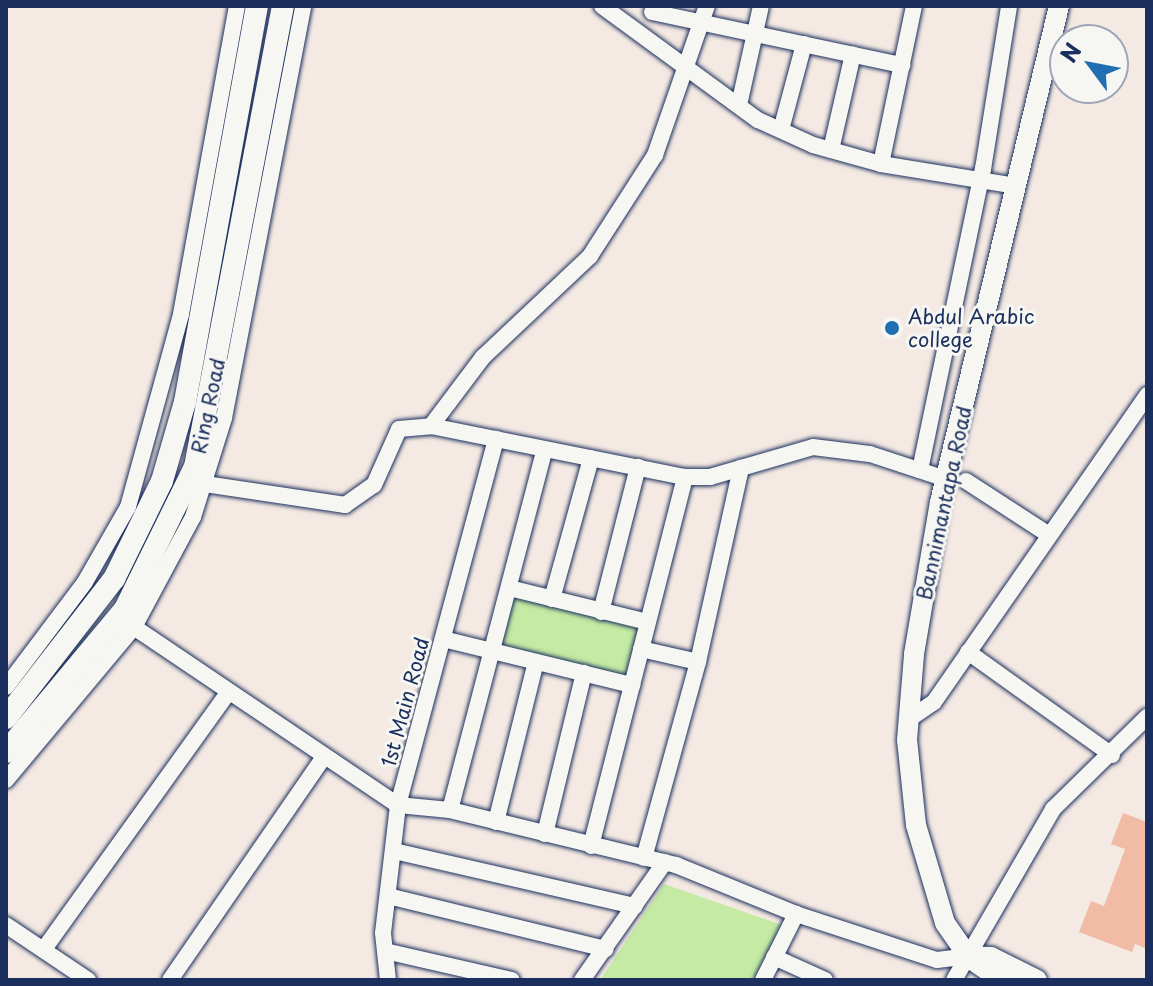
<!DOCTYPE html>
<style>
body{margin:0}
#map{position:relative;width:1153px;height:986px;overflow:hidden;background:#f5eae3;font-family:"Playpen Sans",sans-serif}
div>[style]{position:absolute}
.green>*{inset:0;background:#c4eaa4;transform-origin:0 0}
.building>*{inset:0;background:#f1bba5}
.roads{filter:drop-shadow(0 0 2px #1b2f5e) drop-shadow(0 0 2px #1b2f5e)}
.minor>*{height:16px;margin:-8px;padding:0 8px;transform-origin:8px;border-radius:8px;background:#f6f6f2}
.major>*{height:20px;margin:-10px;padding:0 10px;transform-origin:10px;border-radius:10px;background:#f6f6f2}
.highway>*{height:22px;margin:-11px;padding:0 11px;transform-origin:11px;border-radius:11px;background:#f6f6f2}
.dots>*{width:22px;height:22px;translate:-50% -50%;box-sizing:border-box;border:4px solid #f6f6f2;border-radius:50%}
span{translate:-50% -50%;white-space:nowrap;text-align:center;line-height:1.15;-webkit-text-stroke:6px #f6f6f2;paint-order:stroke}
.poi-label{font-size:20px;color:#1b2f5e}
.left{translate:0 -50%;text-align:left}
.street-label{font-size:20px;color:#1b2f5e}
.frame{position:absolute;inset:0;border:8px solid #1b2f5e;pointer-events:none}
.north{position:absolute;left:1049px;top:24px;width:80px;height:80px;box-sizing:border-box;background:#f6f6f2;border:2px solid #9ea6b7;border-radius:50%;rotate:302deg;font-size:22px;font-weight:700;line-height:32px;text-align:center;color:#1b2f5e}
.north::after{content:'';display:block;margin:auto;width:28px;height:36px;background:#1f6fb2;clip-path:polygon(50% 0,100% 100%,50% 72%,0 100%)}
</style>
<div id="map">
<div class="green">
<i style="left:512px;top:594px;width:134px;height:54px;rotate:13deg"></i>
<i style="clip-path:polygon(664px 884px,782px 925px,753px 980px,600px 980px)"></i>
</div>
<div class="building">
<i style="clip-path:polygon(1123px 813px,1147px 822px,1147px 949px,1135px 944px,1132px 952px,1079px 932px,1091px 901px,1104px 906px,1125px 849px,1111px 844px)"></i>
</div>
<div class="roads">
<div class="minor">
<i style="left:602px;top:6px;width:193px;rotate:36.2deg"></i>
<i style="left:758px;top:120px;width:60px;rotate:24.4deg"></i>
<i style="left:813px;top:145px;width:71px;rotate:15.6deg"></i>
<i style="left:881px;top:164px;width:138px;rotate:9.2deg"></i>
<i style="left:652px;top:12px;width:256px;rotate:12deg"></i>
<i style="left:739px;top:105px;width:101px;rotate:-77.5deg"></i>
<i style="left:781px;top:130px;width:89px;rotate:-75deg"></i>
<i style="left:831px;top:150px;width:98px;rotate:-77.1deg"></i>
<i style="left:881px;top:164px;width:161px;rotate:-78.2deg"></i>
<i style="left:431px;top:426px;width:86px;rotate:-53deg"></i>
<i style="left:483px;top:357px;width:147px;rotate:-43.3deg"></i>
<i style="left:590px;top:256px;width:120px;rotate:-57.2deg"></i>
<i style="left:655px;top:155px;width:158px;rotate:-70.8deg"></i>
<i style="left:920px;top:470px;width:308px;rotate:-78.2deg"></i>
<i style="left:983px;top:169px;width:165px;rotate:-80.9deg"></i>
<i style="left:966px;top:481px;width:99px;rotate:33deg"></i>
<i style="left:205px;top:484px;width:142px;rotate:8.5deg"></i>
<i style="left:345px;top:505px;width:35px;rotate:-35deg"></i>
<i style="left:374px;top:485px;width:61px;rotate:-65.9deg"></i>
<i style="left:399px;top:429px;width:32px;rotate:-5deg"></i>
<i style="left:431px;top:426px;width:259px;rotate:11.4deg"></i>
<i style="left:685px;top:477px;width:25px"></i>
<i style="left:710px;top:477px;width:107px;rotate:-16.2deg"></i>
<i style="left:813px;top:447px;width:57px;rotate:7deg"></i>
<i style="left:870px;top:454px;width:80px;rotate:18.2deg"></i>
<i style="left:509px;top:588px;width:142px;rotate:13.8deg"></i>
<i style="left:552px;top:599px;width:146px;rotate:-74.5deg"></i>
<i style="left:601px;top:612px;width:150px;rotate:-75.7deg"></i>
<i style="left:119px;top:617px;width:336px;rotate:34deg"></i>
<i style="left:398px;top:805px;width:52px;rotate:5.5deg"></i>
<i style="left:450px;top:810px;width:233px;rotate:13.7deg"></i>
<i style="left:676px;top:865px;width:130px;rotate:22.2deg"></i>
<i style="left:796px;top:914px;width:148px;rotate:18.1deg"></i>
<i style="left:937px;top:960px;width:31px;rotate:-7deg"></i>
<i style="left:443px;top:639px;width:195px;rotate:13.7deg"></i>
<i style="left:641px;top:649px;width:58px;rotate:12.8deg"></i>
<i style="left:968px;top:652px;width:177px;rotate:35.6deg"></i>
<i style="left:6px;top:687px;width:131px;rotate:-53deg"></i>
<i style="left:85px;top:582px;width:86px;rotate:-60.2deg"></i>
<i style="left:128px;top:507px;width:200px;rotate:-74.6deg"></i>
<i style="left:181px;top:314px;width:313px;rotate:-79.7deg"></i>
<i style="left:909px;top:719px;width:30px;rotate:-34deg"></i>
<i style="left:934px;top:702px;width:374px;rotate:-55.2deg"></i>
<i style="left:6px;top:780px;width:199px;rotate:-50.1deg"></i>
<i style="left:134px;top:627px;width:125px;rotate:-61.8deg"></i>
<i style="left:193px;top:517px;width:104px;rotate:-72.6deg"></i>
<i style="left:224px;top:418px;width:420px;rotate:-79.1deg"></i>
<i style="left:450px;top:810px;width:373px;rotate:-75.3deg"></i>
<i style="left:496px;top:822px;width:165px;rotate:-76deg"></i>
<i style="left:545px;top:834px;width:166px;rotate:-76.4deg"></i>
<i style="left:591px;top:846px;width:381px;rotate:-75.7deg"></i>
<i style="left:394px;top:851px;width:247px;rotate:12.9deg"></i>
<i style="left:644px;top:858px;width:203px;rotate:-74.6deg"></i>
<i style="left:698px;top:662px;width:199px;rotate:-77.5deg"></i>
<i style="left:388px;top:896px;width:224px;rotate:13.7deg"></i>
<i style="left:6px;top:925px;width:99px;rotate:33.9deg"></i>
<i style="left:44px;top:949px;width:315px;rotate:-54.3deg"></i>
<i style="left:385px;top:951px;width:130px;rotate:12.9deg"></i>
<i style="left:774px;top:957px;width:56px;rotate:24.3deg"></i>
<i style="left:170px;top:980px;width:270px;rotate:-55.4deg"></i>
<i style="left:388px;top:980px;width:47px;rotate:-96.1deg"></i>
<i style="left:383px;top:933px;width:129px;rotate:-83.3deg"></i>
<i style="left:398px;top:805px;width:379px;rotate:-75deg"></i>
<i style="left:582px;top:980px;width:144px;rotate:-54.9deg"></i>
<i style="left:763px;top:980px;width:74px;rotate:-63.4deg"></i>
<i style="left:954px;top:980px;width:198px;rotate:-59.9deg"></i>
<i style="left:1053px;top:809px;width:132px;rotate:-44.4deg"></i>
</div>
<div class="major">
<i style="left:1037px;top:980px;width:51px;rotate:-153.4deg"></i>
<i style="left:991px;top:957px;width:23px;rotate:-178deg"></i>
<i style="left:968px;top:956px;width:40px;rotate:-124.9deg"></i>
<i style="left:945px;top:923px;width:102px;rotate:-106.5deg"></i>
<i style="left:916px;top:825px;width:85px;rotate:-96deg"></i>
<i style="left:907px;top:740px;width:86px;rotate:-85.3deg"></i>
<i style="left:914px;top:654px;width:154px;rotate:-80.3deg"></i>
<i style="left:940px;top:502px;width:510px;rotate:-76.51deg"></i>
</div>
<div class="highway">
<i style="left:6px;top:718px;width:176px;rotate:-52.2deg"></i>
<i style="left:114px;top:579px;width:109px;rotate:-63.9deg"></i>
<i style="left:162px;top:481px;width:82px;rotate:-73.8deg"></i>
<i style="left:185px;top:402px;width:402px;rotate:-79.7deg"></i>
<i style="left:6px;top:752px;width:186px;rotate:-50.2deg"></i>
<i style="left:125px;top:609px;width:158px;rotate:-63.8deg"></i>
<i style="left:195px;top:467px;width:469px;rotate:-79.2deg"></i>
<i style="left:968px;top:956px;width:42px;rotate:34.4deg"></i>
</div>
</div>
<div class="dots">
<i style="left:892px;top:328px;background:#1f6fb2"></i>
</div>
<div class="poi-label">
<span class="left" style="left:908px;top:328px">Abdul Arabic<br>college</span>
</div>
<div class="street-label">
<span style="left:208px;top:406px;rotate:-78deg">Ring Road</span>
<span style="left:944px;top:503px;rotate:-78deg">Bannimantapa Road</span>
<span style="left:405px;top:702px;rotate:-75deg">1st Main Road</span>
</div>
<div class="frame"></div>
<div class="north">N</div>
</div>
